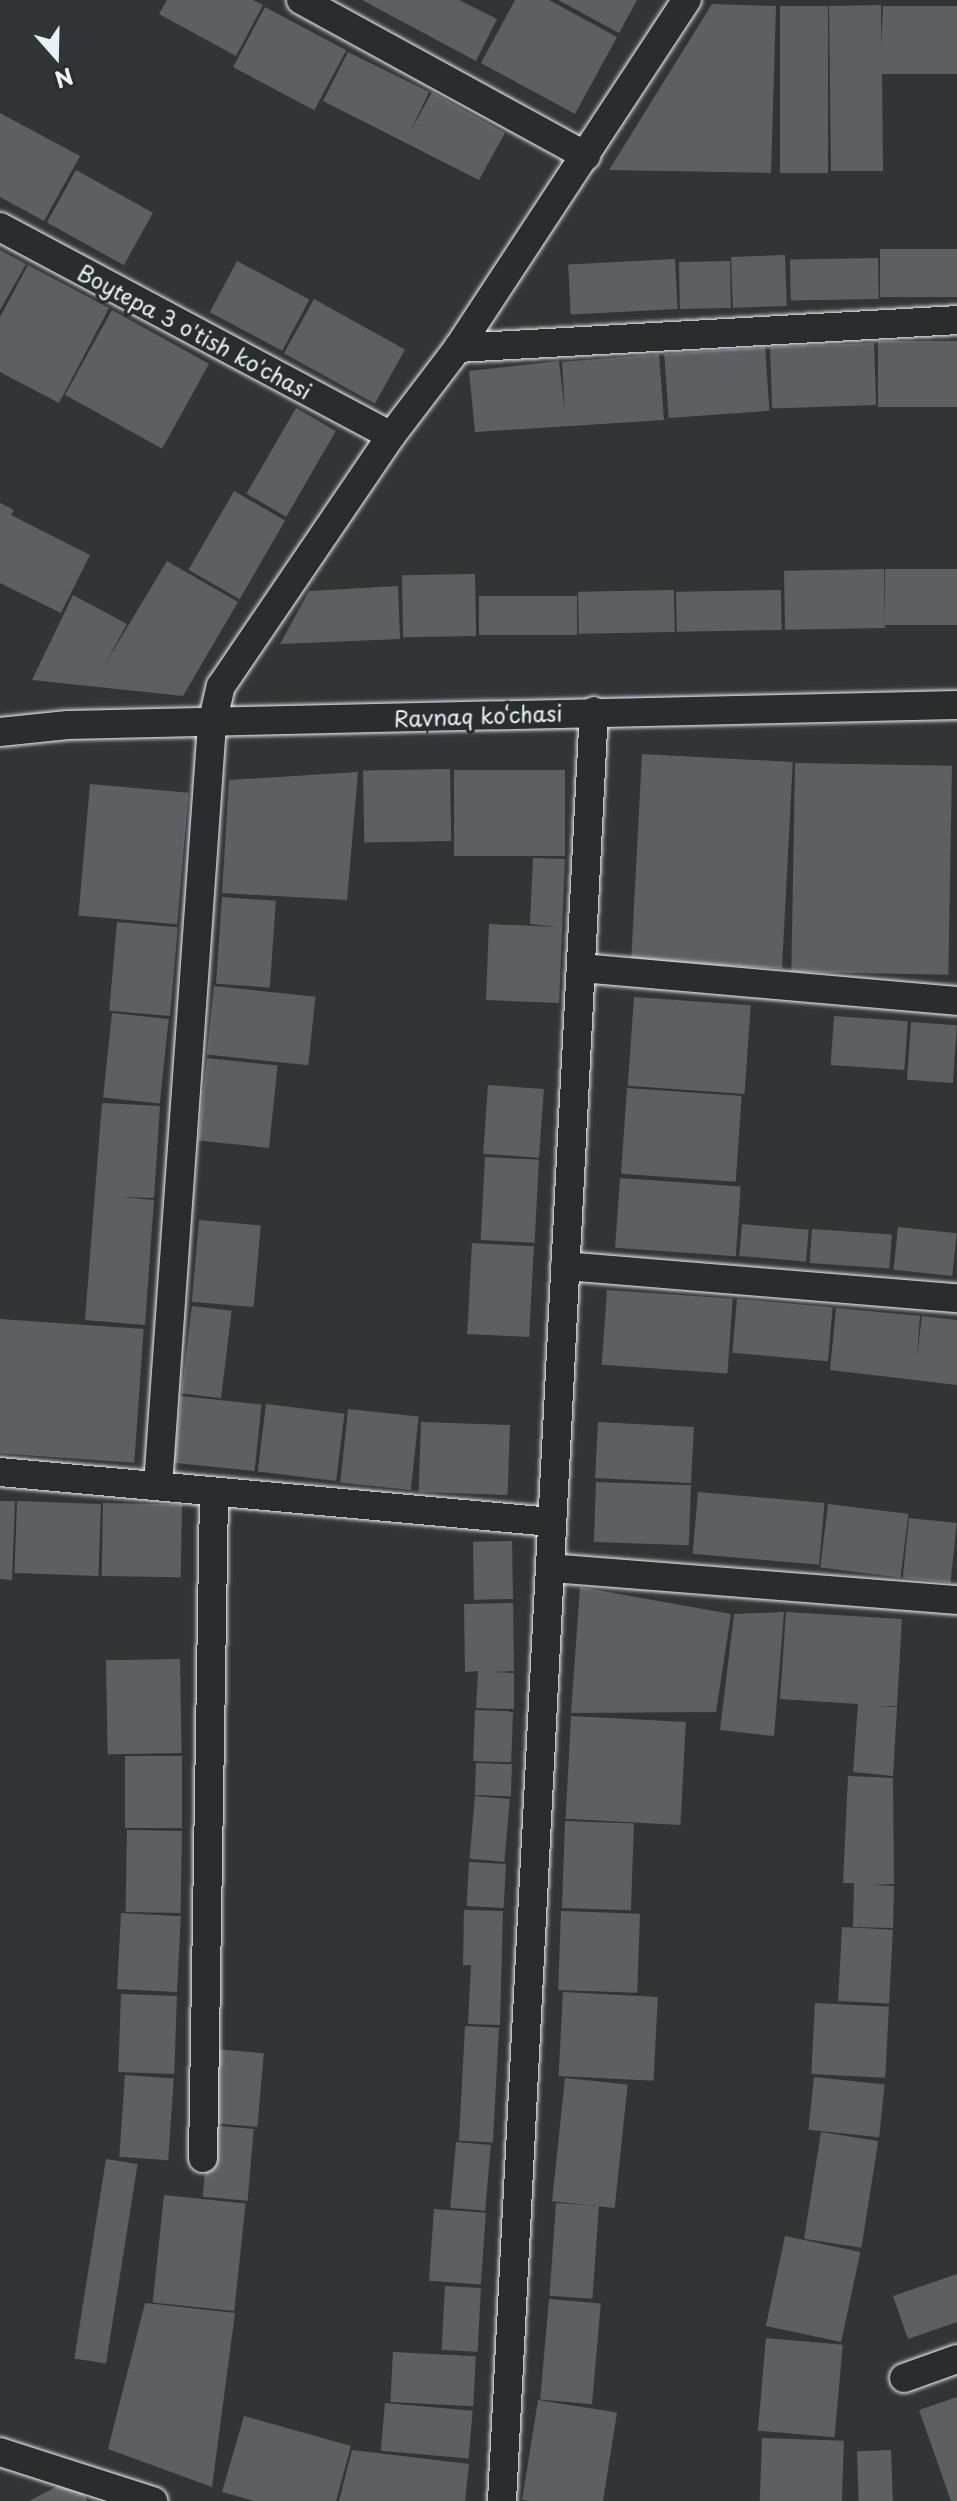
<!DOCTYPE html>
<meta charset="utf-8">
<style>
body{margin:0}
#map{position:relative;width:957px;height:2501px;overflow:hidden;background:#323536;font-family:"Playpen Sans",sans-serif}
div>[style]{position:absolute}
.building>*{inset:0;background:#5c6063;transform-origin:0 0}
.roads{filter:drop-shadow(0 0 2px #e8f1f8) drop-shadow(0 0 2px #e8f1f8)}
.minor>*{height:28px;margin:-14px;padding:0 14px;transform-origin:14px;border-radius:14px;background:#2a2d2e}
span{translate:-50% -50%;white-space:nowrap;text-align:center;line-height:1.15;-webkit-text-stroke:7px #2a2d2e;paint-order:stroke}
.street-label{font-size:22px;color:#e8f1f8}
.north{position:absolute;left:16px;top:16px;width:80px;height:80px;-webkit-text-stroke:6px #2a2d2e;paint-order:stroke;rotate:160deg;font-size:22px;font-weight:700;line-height:32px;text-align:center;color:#e8f1f8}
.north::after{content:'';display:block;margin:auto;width:28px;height:36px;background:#e8f1f8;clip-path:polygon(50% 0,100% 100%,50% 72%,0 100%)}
</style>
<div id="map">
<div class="building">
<i style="clip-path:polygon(167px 0,253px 0,263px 5px,236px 56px,159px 14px)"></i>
<i style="clip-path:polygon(362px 0,459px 0,497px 19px,476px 61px)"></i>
<i style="clip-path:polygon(515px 0,549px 0,617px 37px,575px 114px,481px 63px)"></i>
<i style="clip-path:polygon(558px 0,637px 0,619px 33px)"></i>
<i style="clip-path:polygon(712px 4px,776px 6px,771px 173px,609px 170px)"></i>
<i style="clip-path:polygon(881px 5px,881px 46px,883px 6px,957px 6px,957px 74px,882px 74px,883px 171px,831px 171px,829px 6px)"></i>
<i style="left:780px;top:6px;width:48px;height:167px"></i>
<i style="left:265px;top:7px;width:92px;height:68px;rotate:28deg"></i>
<i style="clip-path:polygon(348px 52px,429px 92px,410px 132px,432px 92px,505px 133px,479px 180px,323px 101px)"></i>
<i style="clip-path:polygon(0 113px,80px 156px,44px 221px,0 197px)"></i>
<i style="left:76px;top:170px;width:88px;height:60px;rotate:29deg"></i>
<i style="left:957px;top:249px;width:48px;height:77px;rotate:90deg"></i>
<i style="clip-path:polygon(0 250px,26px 264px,0 310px)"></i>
<i style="left:785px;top:255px;width:51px;height:54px;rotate:88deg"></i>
<i style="left:878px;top:258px;width:41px;height:88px;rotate:89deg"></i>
<i style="left:675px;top:259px;width:50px;height:107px;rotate:87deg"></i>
<i style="left:237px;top:261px;width:82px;height:58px;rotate:28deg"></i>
<i style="left:730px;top:261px;width:47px;height:51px;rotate:89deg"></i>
<i style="clip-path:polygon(28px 265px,109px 308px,59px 403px,0 372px,0 317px)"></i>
<i style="left:314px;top:299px;width:104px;height:62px;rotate:29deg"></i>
<i style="left:112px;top:310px;width:111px;height:97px;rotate:29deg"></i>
<i style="left:957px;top:341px;width:66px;height:79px;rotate:90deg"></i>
<i style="left:874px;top:343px;width:62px;height:104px;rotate:88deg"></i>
<i style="left:765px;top:347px;width:64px;height:101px;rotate:86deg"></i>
<i style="clip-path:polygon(659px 354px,664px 420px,475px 432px,469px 371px,559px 361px,565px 413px,562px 362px)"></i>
<i style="left:296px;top:408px;width:46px;height:99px;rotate:30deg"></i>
<i style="left:234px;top:491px;width:59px;height:91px;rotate:30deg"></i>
<i style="clip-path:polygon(0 503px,14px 510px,11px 515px,90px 555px,61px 613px,0 583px)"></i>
<i style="clip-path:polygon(167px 561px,238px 602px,183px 696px,32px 680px,73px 595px,127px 624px,104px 666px)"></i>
<i style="left:884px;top:569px;width:59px;height:100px;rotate:89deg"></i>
<i style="left:957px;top:569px;width:56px;height:72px;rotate:90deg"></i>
<i style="left:475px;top:574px;width:62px;height:73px;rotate:89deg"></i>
<i style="clip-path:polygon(398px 586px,400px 639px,280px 644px,309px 591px)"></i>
<i style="left:674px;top:590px;width:42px;height:96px;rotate:89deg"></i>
<i style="left:781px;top:590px;width:40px;height:105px;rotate:89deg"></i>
<i style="left:577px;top:596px;width:39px;height:98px;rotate:90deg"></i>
<i style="left:642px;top:754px;width:151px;height:207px;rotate:3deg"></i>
<i style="left:795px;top:763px;width:157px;height:209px;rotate:1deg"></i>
<i style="left:450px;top:769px;width:72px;height:87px;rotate:89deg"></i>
<i style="left:565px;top:770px;width:86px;height:111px;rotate:90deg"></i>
<i style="clip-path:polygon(358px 772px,347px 900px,222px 893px,229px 780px)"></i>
<i style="left:90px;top:784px;width:99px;height:132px;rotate:5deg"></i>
<i style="clip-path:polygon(533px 858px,565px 859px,559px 1003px,486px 1000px,489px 924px,557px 927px,530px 924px)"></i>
<i style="left:222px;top:897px;width:54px;height:87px;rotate:4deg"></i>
<i style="left:117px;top:922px;width:61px;height:89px;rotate:5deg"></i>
<i style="left:214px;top:986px;width:102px;height:69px;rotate:6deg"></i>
<i style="left:634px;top:997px;width:117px;height:89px;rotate:4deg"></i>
<i style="left:112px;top:1013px;width:57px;height:85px;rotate:6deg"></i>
<i style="left:834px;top:1016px;width:74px;height:49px;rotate:4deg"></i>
<i style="left:911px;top:1022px;width:46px;height:58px;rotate:4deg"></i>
<i style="left:207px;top:1058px;width:71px;height:83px;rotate:6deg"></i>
<i style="left:488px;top:1085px;width:56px;height:69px;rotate:4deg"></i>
<i style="left:627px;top:1088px;width:115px;height:86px;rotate:4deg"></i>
<i style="clip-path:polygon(102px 1103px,160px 1106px,154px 1198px,120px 1197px,154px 1200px,145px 1325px,85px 1320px)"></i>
<i style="left:485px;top:1157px;width:54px;height:83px;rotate:3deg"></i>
<i style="left:620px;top:1178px;width:121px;height:70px;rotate:4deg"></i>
<i style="left:199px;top:1220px;width:62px;height:82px;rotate:5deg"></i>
<i style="left:742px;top:1224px;width:67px;height:32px;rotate:5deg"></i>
<i style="left:898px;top:1227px;width:59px;height:43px;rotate:6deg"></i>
<i style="left:812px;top:1229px;width:80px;height:34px;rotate:4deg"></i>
<i style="left:472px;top:1243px;width:62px;height:91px;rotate:3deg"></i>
<i style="left:607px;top:1290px;width:126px;height:75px;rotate:4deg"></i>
<i style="left:737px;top:1299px;width:96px;height:54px;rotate:5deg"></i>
<i style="left:192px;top:1306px;width:40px;height:88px;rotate:7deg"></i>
<i style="clip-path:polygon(836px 1308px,920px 1316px,917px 1356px,922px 1316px,957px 1320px,957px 1385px,830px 1370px)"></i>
<i style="left:0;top:1319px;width:144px;height:134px;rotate:4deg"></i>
<i style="left:181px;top:1396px;width:81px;height:67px;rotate:6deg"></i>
<i style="left:266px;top:1404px;width:79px;height:68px;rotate:7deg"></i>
<i style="left:348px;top:1409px;width:71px;height:74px;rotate:6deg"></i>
<i style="left:421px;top:1422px;width:89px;height:70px;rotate:2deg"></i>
<i style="left:598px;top:1422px;width:96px;height:56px;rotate:3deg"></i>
<i style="left:596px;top:1482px;width:95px;height:60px;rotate:2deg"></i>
<i style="left:698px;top:1492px;width:127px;height:62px;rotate:5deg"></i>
<i style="clip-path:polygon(0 1501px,15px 1501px,12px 1580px,0 1579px)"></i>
<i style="left:17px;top:1501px;width:84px;height:72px;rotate:2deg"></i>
<i style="left:103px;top:1503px;width:79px;height:73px;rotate:1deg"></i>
<i style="left:828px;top:1504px;width:81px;height:64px;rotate:7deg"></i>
<i style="left:909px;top:1518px;width:48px;height:60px;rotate:6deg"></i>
<i style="left:512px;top:1541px;width:58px;height:39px;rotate:89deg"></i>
<i style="clip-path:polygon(580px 1587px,731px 1614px,716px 1712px,571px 1713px)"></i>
<i style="clip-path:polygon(513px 1603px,514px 1671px,492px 1672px,514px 1673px,514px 1709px,476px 1708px,478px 1671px,465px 1672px,464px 1604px)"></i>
<i style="clip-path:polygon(784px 1612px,774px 1736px,720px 1730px,734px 1614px)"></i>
<i style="clip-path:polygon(786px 1612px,902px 1619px,897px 1706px,874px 1706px,897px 1707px,893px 1776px,853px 1772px,858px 1704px,780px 1699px)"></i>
<i style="left:180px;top:1659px;width:94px;height:74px;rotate:89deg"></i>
<i style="left:475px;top:1710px;width:38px;height:51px;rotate:2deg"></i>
<i style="left:571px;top:1716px;width:115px;height:103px;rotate:3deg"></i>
<i style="left:125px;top:1756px;width:57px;height:72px"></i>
<i style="left:476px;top:1763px;width:36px;height:32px;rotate:2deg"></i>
<i style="clip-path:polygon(848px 1776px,893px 1778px,894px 1884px,872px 1885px,894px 1886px,893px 1928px,853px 1927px,854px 1883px,843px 1883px)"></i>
<i style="left:475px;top:1796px;width:35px;height:63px;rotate:5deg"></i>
<i style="left:565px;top:1821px;width:69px;height:87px;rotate:2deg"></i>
<i style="left:127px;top:1830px;width:55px;height:82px;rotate:1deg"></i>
<i style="left:469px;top:1862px;width:37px;height:44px;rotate:3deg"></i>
<i style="clip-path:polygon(464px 1910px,503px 1911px,500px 2025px,468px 2024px,471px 1965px,463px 1965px)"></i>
<i style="left:561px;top:1911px;width:79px;height:79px;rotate:2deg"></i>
<i style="left:121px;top:1913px;width:60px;height:76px;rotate:3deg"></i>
<i style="left:842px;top:1927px;width:51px;height:74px;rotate:3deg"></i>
<i style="left:563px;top:1992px;width:95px;height:84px;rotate:3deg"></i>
<i style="left:121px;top:1994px;width:56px;height:78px;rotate:2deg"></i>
<i style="left:815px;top:2003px;width:74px;height:71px;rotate:3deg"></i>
<i style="left:465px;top:2026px;width:34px;height:115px;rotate:3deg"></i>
<i style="left:215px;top:2049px;width:49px;height:74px;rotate:5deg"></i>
<i style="left:125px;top:2075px;width:49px;height:82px;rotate:4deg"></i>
<i style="left:814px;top:2077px;width:71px;height:53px;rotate:6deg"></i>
<i style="left:565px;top:2078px;width:63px;height:124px;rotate:6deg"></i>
<i style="left:209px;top:2125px;width:45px;height:72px;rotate:5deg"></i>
<i style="left:821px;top:2132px;width:58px;height:108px;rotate:9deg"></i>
<i style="left:456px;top:2142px;width:35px;height:66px;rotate:5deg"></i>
<i style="left:106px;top:2159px;width:32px;height:202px;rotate:9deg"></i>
<i style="left:164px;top:2195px;width:82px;height:108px;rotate:6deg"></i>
<i style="left:556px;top:2203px;width:43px;height:93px;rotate:4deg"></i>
<i style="left:434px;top:2209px;width:52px;height:72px;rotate:4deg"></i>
<i style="left:785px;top:2236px;width:77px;height:92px;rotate:12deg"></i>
<i style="clip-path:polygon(957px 2274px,957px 2322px,908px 2339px,893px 2296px)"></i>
<i style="left:445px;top:2286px;width:36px;height:64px;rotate:3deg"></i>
<i style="left:549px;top:2299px;width:52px;height:101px;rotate:5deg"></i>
<i style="clip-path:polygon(145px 2303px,235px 2313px,212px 2487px,108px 2449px)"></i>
<i style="left:766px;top:2338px;width:77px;height:93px;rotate:5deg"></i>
<i style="left:393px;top:2352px;width:83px;height:50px;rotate:3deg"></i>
<i style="clip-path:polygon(957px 2397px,957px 2501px,951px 2501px,919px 2410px)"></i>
<i style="left:538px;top:2400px;width:80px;height:101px;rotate:9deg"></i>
<i style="left:385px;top:2403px;width:88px;height:48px;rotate:5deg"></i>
<i style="clip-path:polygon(244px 2416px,351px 2446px,336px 2501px,254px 2501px,222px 2492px)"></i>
<i style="left:762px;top:2438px;width:82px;height:63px;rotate:2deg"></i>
<i style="clip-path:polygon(352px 2450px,469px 2464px,465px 2501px,339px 2501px)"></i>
<i style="left:891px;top:2450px;width:51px;height:34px;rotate:88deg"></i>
<i style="clip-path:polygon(75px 2477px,87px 2501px,29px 2501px)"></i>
</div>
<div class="roads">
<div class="minor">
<i style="left:301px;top:0;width:325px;rotate:28.7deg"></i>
<i style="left:0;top:227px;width:443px;rotate:28.1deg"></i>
<i style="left:458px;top:348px;width:500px;rotate:-3.2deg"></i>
<i style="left:0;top:732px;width:68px;rotate:-5.9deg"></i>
<i style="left:68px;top:725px;width:889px;rotate:-1.29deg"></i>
<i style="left:581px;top:968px;width:377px;rotate:5deg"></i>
<i style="left:565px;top:1266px;width:393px;rotate:4.7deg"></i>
<i style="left:0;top:1472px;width:554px;rotate:5.18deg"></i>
<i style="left:158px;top:1485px;width:763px;rotate:-85.94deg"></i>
<i style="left:212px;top:724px;width:39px;rotate:-77deg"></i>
<i style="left:221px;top:686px;width:302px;rotate:-55.8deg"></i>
<i style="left:391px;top:436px;width:111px;rotate:-52.7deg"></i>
<i style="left:458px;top:348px;width:417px;rotate:-56.7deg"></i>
<i style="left:550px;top:1568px;width:408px;rotate:4.5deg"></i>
<i style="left:203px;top:2158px;width:666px;rotate:-89.05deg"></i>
<i style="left:904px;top:2378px;width:56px;rotate:-19.7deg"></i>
<i style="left:0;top:2452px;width:161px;rotate:17.8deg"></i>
<i style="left:502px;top:2501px;width:1792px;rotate:-87.06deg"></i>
</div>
</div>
<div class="street-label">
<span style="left:195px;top:331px;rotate:28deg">Boytepa 3 o'tish ko'chasi</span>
<span style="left:478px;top:715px;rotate:-2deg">Ravnaq ko‘chasi</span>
</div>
<div class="north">N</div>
</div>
